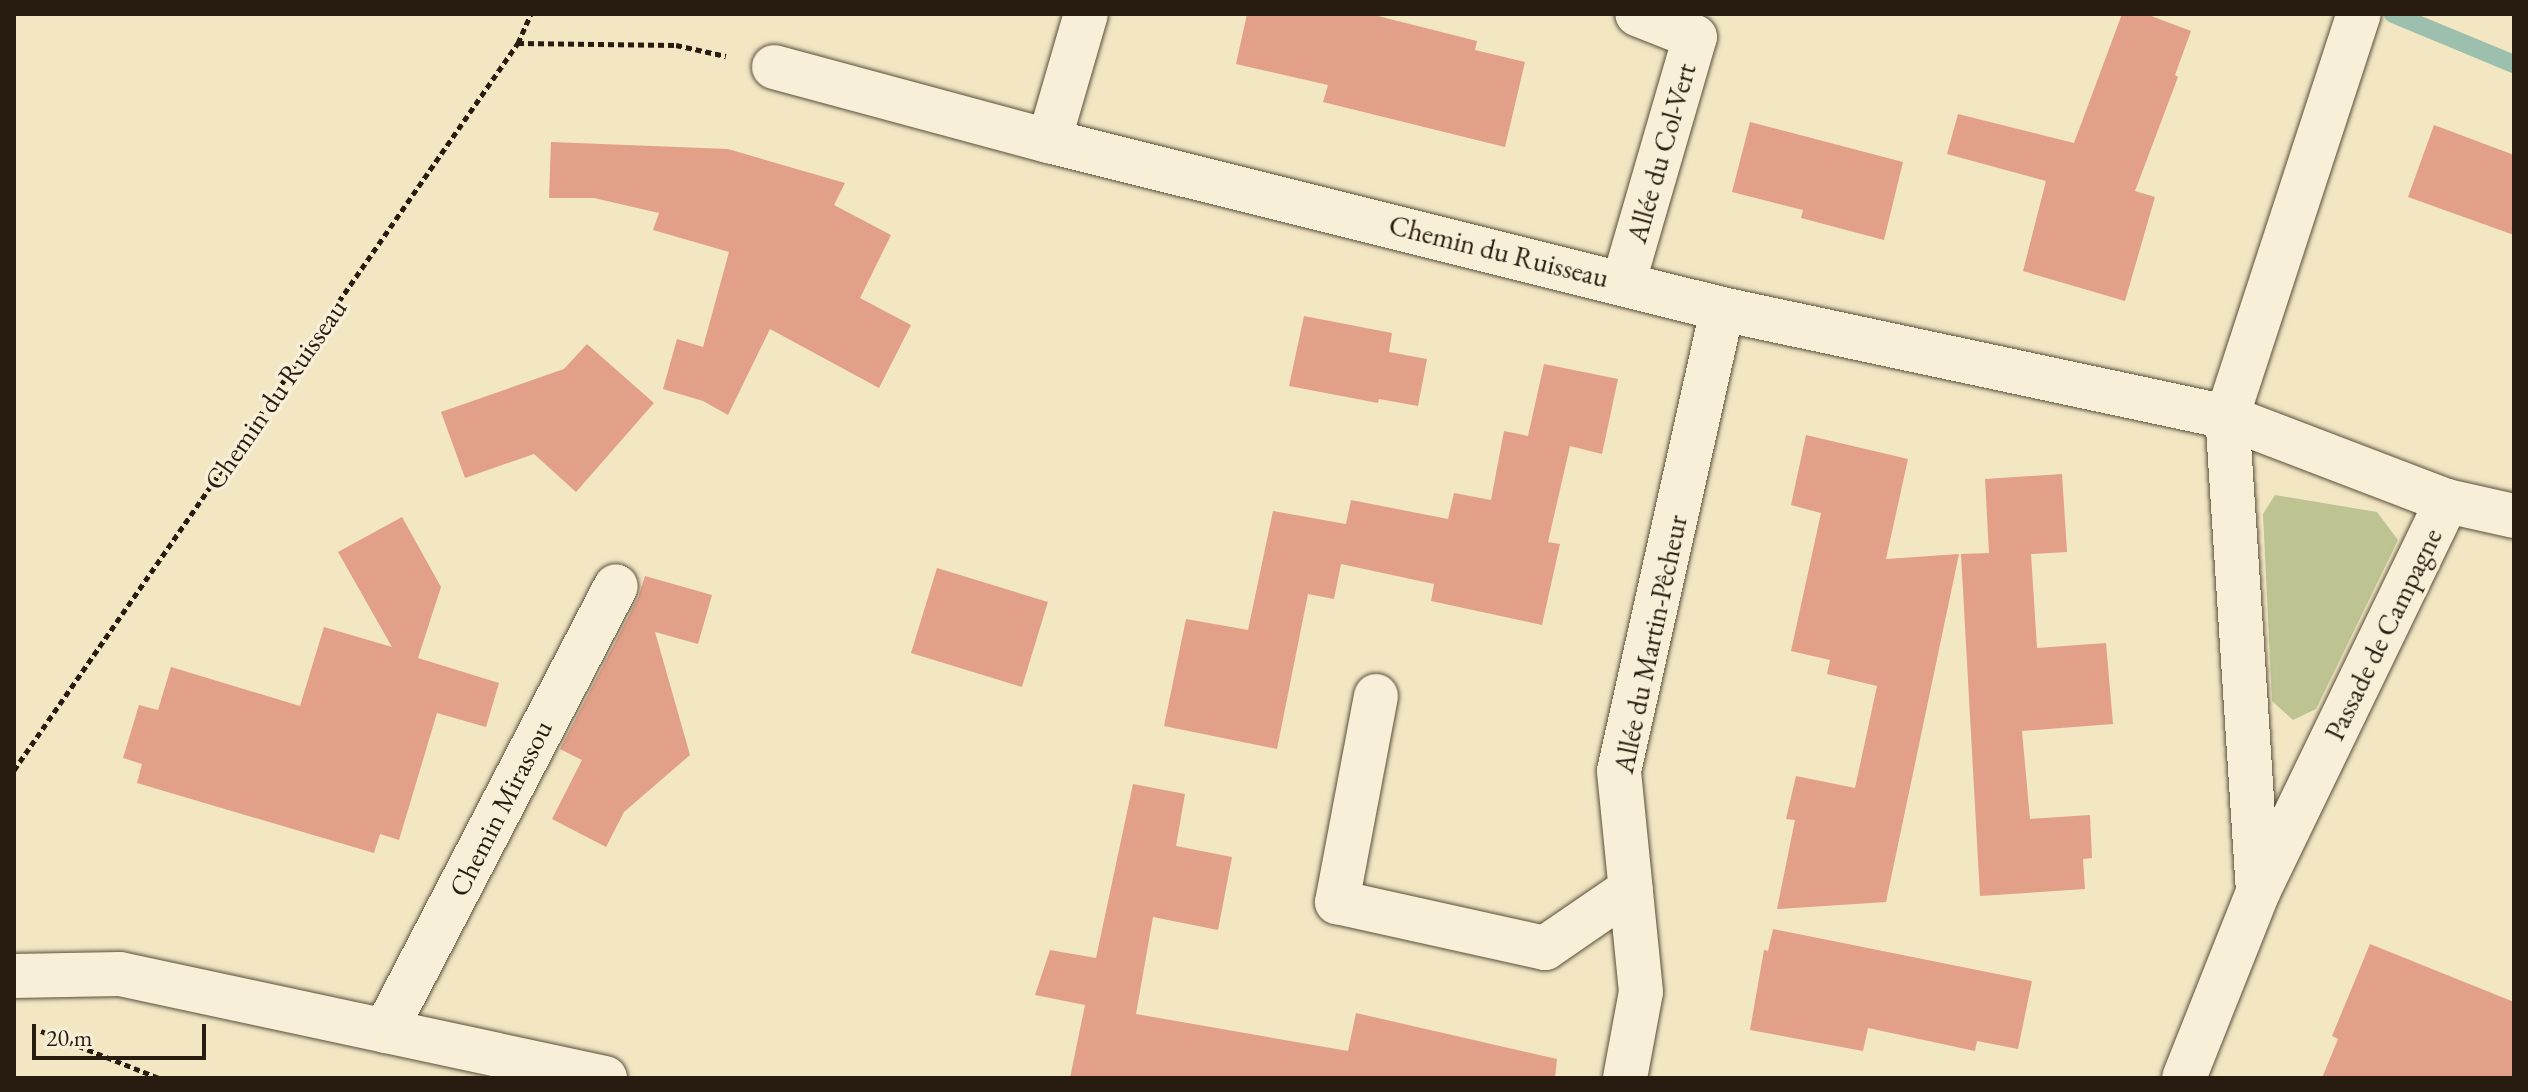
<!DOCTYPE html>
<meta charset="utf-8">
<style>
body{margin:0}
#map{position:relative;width:2528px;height:1092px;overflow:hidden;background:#f2e6c3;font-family:"EB Garamond",serif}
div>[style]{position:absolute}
.green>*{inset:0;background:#bdc492}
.stream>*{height:18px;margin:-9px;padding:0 9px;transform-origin:9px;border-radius:9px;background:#9cc0ad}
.building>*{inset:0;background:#e2a089;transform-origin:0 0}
.path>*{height:5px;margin-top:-2.5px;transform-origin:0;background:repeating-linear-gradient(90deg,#281b0f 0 6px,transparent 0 10px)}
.roads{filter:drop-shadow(0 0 2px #5a4e3c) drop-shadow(0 0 2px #5a4e3c)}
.minor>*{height:44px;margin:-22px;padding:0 22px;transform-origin:22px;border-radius:22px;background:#f7efd8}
span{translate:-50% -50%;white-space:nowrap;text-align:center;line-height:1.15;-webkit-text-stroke:7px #f7efd8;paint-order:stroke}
.street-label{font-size:28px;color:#281b0f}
.frame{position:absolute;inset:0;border:16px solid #281b0f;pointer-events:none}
.scale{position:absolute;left:32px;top:1024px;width:174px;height:36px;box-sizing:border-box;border:4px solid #281b0f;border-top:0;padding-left:10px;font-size:24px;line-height:28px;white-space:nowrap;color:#281b0f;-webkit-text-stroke:6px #f7efd8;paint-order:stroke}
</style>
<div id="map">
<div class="green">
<i style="clip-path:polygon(2275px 495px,2377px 512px,2398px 540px,2316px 709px,2293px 720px,2272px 701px,2263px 514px)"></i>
</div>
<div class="stream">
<i style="left:2393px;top:14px;width:131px;rotate:22.5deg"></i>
</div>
<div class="building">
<i style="clip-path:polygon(1247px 14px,1370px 14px,1477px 41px,1475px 50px,1525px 62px,1505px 147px,1323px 102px,1328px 85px,1236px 64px)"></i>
<i style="clip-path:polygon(2122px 14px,2146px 14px,2191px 31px,2175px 75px,2178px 77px,2135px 191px,2155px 197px,2125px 301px,2023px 271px,2046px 181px,1947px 154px,1958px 114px,2074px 143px)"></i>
<i style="clip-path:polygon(1750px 122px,1903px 162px,1884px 240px,1801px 218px,1803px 210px,1732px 192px)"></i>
<i style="clip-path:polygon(2434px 125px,2514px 155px,2514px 235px,2408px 197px)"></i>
<i style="clip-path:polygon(551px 142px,728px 149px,845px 183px,834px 205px,891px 235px,860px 298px,911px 325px,879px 388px,770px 329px,728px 415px,703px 401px,663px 389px,677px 339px,703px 347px,729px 252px,653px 230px,659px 213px,594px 198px,549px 198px)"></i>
<i style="clip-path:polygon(1304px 316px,1392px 333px,1389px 352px,1427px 359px,1418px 406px,1379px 399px,1378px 403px,1289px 386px)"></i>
<i style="clip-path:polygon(587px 344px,654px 403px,576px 492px,534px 454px,465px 478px,441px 412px,564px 369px)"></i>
<i style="clip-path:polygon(1544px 364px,1618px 379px,1602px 454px,1570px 446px,1548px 542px,1560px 544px,1542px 625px,1431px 601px,1434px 584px,1341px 564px,1334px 599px,1308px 594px,1277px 749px,1164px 726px,1186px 619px,1248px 630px,1273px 511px,1346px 524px,1351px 500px,1448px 519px,1454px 493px,1491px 500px,1504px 431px,1528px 436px)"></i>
<i style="clip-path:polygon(1806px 435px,1908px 459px,1886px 559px,1959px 554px,1886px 902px,1777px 909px,1795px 820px,1786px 819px,1796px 776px,1855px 788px,1877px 686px,1827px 674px,1830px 660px,1791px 651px,1821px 513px,1791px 505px)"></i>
<i style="clip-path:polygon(2062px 474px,2067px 552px,2031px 554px,2037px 648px,2106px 643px,2113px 724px,2022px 731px,2030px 819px,2090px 815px,2092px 858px,2083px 859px,2085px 889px,1980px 896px,1961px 554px,1989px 553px,1985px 479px)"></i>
<i style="clip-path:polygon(402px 517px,441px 587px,418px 658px,499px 683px,486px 727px,437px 713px,399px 840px,380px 834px,374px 853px,137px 783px,142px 764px,123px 758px,139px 705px,158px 710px,171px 667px,300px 706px,324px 627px,392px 647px,338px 552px)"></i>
<i style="left:937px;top:568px;width:116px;height:89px;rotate:17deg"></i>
<i style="clip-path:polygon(645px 576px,712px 595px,698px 644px,655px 632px,690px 755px,624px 812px,606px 847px,552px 819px,582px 760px,560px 749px,638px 598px)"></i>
<i style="clip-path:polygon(1133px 784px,1185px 794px,1176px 846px,1232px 857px,1218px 930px,1153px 917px,1136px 1014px,1348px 1051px,1356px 1013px,1557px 1059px,1555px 1078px,1070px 1078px,1085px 1005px,1035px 995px,1050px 950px,1096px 958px)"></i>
<i style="clip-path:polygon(1773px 929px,2032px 981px,2018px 1049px,1977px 1041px,1975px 1051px,1868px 1028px,1863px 1051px,1750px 1030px,1764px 950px,1768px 951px)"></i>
<i style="clip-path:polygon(2370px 944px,2514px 1002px,2514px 1078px,2322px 1078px,2338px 1039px,2332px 1036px)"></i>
</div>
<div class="path">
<i style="left:518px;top:43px;width:158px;rotate:0.7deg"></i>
<i style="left:676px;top:45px;width:51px;rotate:12.4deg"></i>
<i style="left:14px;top:770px;width:885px;rotate:-55.27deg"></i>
<i style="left:518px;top:43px;width:32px;rotate:-66deg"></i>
<i style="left:41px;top:1031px;width:127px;rotate:21.7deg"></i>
</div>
<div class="roads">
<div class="minor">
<i style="left:774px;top:67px;width:285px;rotate:15.1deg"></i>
<i style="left:1049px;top:141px;width:694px;rotate:14.02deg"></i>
<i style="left:1722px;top:309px;width:516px;rotate:12.07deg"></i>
<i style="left:2227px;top:417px;width:235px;rotate:20.9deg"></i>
<i style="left:2447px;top:501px;width:434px;rotate:115.8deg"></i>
<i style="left:1049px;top:141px;width:132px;rotate:-73.8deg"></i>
<i style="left:1624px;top:281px;width:254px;rotate:-73.8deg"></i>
<i style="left:1695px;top:37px;width:62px;rotate:-158.4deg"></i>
<i style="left:2447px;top:501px;width:69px;rotate:12.6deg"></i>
<i style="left:1376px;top:696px;width:210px;rotate:100.7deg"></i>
<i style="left:1337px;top:902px;width:213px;rotate:12.5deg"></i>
<i style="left:1545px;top:948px;width:104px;rotate:-34.5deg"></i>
<i style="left:14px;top:976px;width:106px;rotate:-1.1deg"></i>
<i style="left:120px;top:974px;width:496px;rotate:12.1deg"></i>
<i style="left:385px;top:1031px;width:501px;rotate:-62.57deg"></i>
<i style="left:1625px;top:1078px;width:87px;rotate:-79.5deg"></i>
<i style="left:1641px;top:992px;width:222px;rotate:-95.7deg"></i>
<i style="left:1619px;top:771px;width:473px;rotate:-77.4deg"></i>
<i style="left:2184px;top:1078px;width:200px;rotate:-68.3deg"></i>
<i style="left:2258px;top:892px;width:476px;rotate:-93.7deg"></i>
<i style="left:2227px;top:417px;width:424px;rotate:-71.9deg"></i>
</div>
</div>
<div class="street-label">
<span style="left:1661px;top:153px;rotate:-74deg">Allée du Col-Vert</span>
<span style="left:1499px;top:251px;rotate:14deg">Chemin du Ruisseau</span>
<span style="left:275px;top:394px;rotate:-55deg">Chemin du Ruisseau</span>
<span style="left:2383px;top:634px;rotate:-64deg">Passade de Campagne</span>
<span style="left:1650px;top:644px;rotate:-78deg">Allée du Martin-Pêcheur</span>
<span style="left:500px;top:808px;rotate:-63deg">Chemin Mirassou</span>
</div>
<div class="frame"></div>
<div class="scale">20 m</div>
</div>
